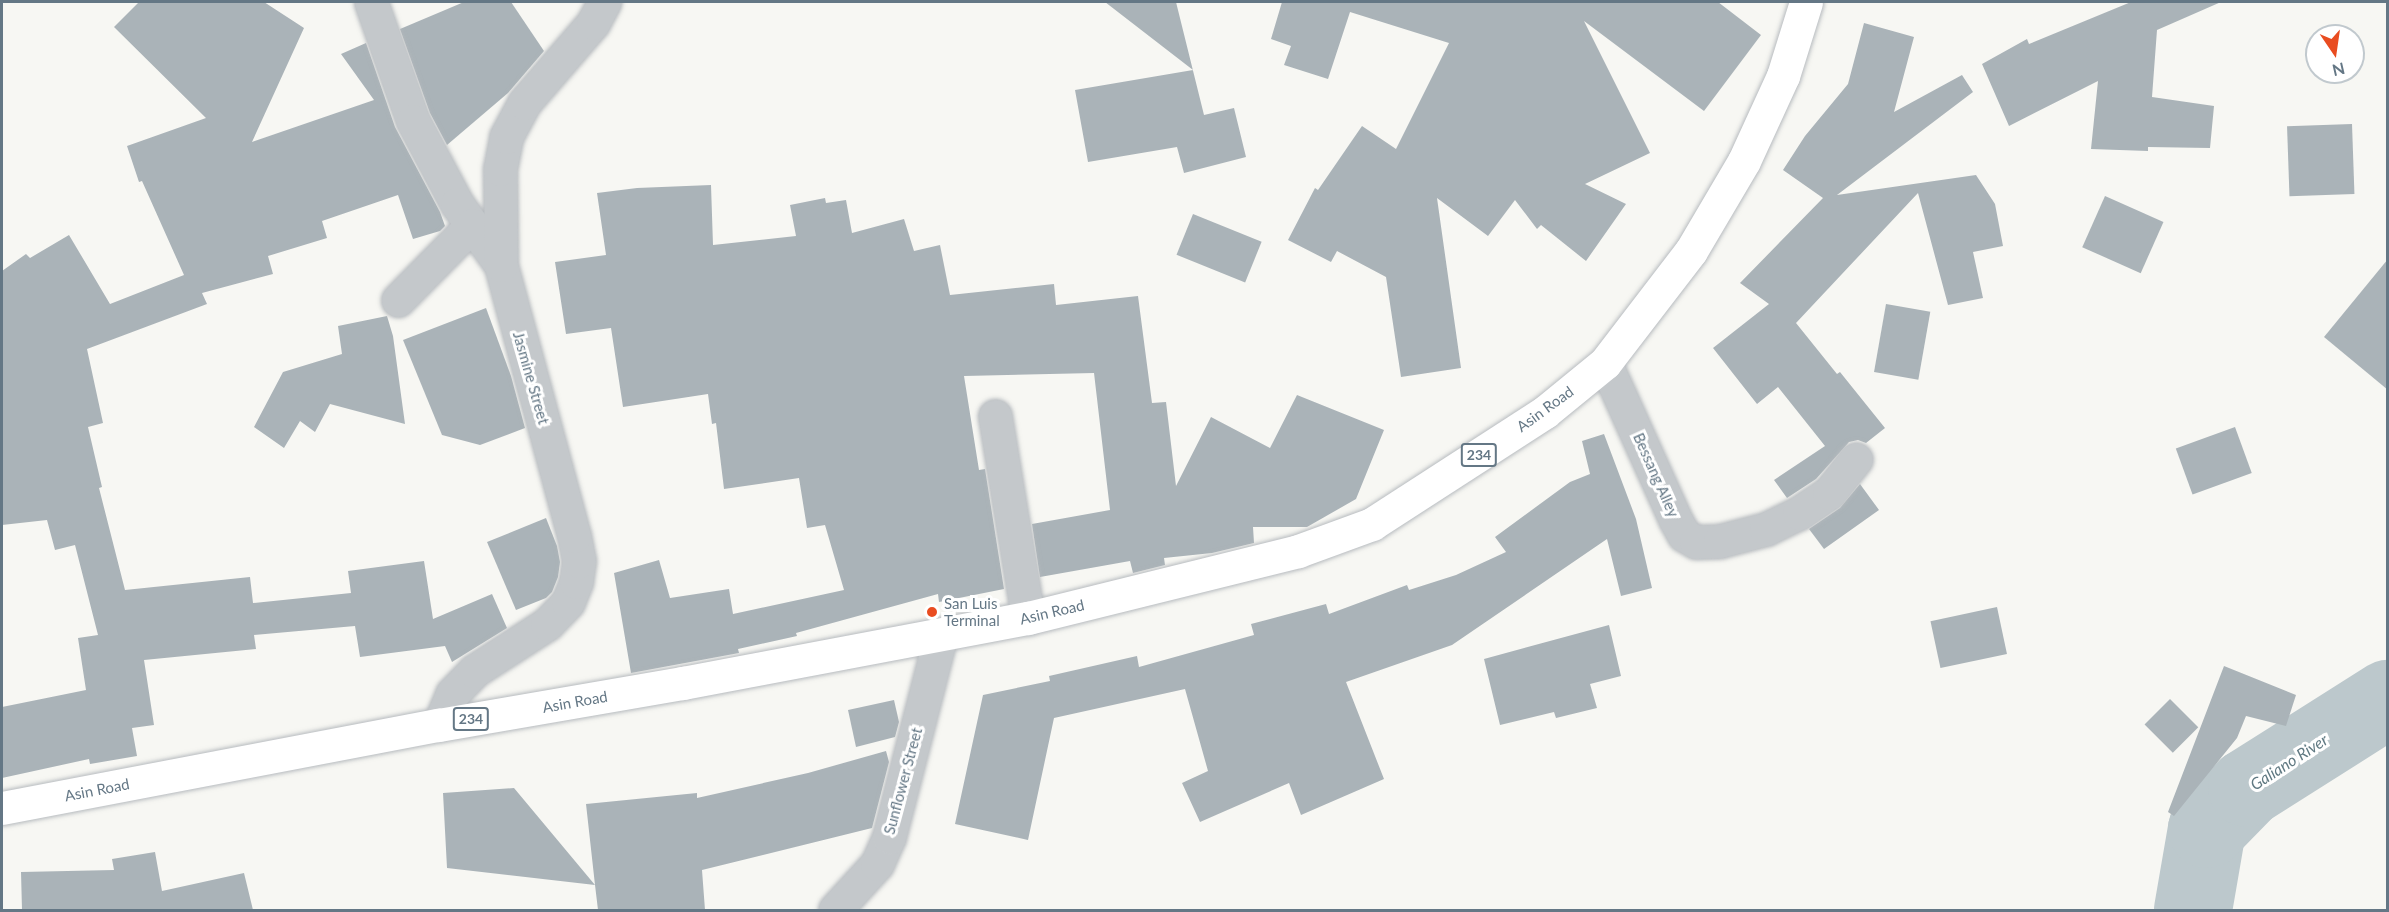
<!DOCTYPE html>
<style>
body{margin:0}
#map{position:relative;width:2389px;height:912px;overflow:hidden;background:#f7f7f3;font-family:Lato,sans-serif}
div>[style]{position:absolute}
.river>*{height:78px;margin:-39px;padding:0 39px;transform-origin:39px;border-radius:39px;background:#bcc8cc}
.building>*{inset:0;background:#aab3b8;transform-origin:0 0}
.roads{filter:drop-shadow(0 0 2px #b7bbbf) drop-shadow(0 0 2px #b7bbbf)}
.minor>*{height:33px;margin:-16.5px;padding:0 16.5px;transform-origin:16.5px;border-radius:16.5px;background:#c4c8cb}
.major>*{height:33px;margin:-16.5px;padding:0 16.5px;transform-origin:16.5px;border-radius:16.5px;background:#fff}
.dots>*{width:16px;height:16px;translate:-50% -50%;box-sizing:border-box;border:3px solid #fff;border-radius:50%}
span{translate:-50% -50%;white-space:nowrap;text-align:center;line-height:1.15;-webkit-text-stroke:6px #fff;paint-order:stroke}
.shield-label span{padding:2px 4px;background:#fff;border:2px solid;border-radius:4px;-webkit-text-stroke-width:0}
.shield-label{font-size:14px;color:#647785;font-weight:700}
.street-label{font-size:15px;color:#647785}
.poi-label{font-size:15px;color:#647785}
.left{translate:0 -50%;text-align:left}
.water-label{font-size:16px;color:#607982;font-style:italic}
.frame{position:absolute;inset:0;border:3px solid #647785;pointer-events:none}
.north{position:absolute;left:2305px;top:24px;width:60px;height:60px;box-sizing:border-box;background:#fff;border:2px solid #c1c9ce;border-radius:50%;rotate:167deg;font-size:16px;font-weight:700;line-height:24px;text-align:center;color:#647785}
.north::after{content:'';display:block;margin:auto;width:21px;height:27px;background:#e94c20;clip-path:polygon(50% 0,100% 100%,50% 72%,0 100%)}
</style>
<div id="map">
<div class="river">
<i style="left:2193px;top:910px;width:82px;rotate:-80.2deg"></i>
<i style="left:2207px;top:829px;width:57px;rotate:-45.7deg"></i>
<i style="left:2247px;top:788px;width:167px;rotate:-32.3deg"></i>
</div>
<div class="building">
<i style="clip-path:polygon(139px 2px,264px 2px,304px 28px,252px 142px,374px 100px,341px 54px,366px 43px,395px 127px,440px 212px,445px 226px,440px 231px,413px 239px,398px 195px,322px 221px,327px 238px,268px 256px,273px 274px,202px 293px,207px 304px,87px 349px,103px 423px,88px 427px,102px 487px,99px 488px,125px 590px,250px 577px,253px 603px,351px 593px,348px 571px,424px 561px,433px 619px,492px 594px,507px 628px,452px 662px,445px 646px,360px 657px,355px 626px,254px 635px,256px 649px,144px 660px,154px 725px,132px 728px,137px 756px,90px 764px,89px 759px,2px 778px,2px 707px,86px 690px,78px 638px,98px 635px,75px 545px,55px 550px,47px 520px,2px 525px,2px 271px,26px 254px,30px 258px,69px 235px,110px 304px,184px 275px,142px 181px,139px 182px,127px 146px,206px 118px,114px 27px)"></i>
<i style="clip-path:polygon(464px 2px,511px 2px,544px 51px,508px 93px,447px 145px,430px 113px,400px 29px)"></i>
<i style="clip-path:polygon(1105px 2px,1176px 2px,1204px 115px,1234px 108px,1246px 157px,1184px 173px,1177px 147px,1088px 162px,1075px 90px,1193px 70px)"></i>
<i style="clip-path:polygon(1282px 2px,1718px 2px,1761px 35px,1704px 111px,1584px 21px,1650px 153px,1585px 184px,1626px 204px,1586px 261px,1541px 225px,1537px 229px,1515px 200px,1488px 236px,1437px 198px,1461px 368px,1401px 377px,1386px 277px,1337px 251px,1331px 262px,1288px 240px,1315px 188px,1318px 190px,1362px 126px,1396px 149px,1449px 43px,1350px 12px,1328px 79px,1284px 65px,1291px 46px,1271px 39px)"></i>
<i style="clip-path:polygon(2131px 2px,2221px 2px,2157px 30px,2152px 97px,2214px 106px,2210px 148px,2148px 147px,2148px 151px,2091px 149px,2098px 81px,2009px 126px,1982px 64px,2027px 39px,2029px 44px)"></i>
<i style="clip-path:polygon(1864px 23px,1914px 37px,1894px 112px,1962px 75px,1973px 92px,1837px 195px,1976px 175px,1995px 204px,2003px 246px,1973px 252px,1983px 298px,1948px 305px,1918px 193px,1796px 323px,1837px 374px,1840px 372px,1885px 428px,1866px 443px,1858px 440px,1849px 442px,1816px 479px,1787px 498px,1774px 480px,1825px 446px,1778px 387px,1757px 404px,1713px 348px,1769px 304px,1740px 283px,1823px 198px,1783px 170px,1805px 136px,1848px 84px)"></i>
<i style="left:2352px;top:124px;width:70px;height:65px;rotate:88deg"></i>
<i style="clip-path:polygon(711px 185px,713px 245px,796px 236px,790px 205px,825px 198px,826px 203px,846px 200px,852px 233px,904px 219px,914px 251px,940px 245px,950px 295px,1054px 284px,1056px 305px,1138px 296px,1152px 403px,1166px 402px,1176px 486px,1211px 417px,1270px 448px,1297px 395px,1384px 430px,1356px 499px,1307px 527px,1253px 527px,1254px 543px,1212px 553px,1164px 558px,1165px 565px,1133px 573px,1130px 561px,1040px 577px,1032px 524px,1110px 510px,1094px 373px,964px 376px,979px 470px,985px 469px,1004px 589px,939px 602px,938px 594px,796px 633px,797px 636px,738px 649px,739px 653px,631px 673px,614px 573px,659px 560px,670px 598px,729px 589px,733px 614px,844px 590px,825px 525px,807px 528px,799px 478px,724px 489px,716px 423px,712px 424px,708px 394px,623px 407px,611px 328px,566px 334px,555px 262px,606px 255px,597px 193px,637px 188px)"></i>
<i style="left:2105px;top:196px;width:64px;height:56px;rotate:24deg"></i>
<i style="left:1193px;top:214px;width:74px;height:44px;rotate:22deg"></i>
<i style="clip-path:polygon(2388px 259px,2388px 390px,2324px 337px)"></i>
<i style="left:1886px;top:304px;width:45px;height:69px;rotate:10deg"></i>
<i style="clip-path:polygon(486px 308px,511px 376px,525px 428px,480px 445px,442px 435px,403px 340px)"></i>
<i style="clip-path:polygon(387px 316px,393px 336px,405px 424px,330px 404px,315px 432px,300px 421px,284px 448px,254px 427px,283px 372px,342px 354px,338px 326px)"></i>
<i style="left:2235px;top:427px;width:49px;height:63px;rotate:70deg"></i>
<i style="clip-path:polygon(1604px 434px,1636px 519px,1652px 588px,1621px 596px,1607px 539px,1452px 645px,1346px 682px,1384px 779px,1301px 815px,1289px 783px,1200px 822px,1182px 783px,1208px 771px,1185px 689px,1054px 718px,1028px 840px,955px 824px,983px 695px,1050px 681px,1049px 676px,1137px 656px,1139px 667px,1254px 635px,1251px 624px,1326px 604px,1329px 614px,1407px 585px,1409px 590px,1456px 575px,1506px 552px,1495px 537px,1570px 482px,1590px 474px,1582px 441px)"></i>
<i style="clip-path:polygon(1860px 484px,1879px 510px,1824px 549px,1809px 529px,1840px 508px)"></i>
<i style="clip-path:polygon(546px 518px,557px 546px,560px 562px,558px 577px,552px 592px,546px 598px,516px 610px,487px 542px)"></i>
<i style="left:1997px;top:607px;width:48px;height:68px;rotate:78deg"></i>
<i style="clip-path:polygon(1609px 625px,1621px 676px,1590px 684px,1597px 708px,1556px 718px,1554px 712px,1500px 725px,1484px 659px)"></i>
<i style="clip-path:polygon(2224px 666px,2296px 695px,2286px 726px,2246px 716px,2237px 738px,2174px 816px,2168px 812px)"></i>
<i style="left:2170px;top:699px;width:40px;height:36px;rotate:45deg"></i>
<i style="clip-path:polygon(894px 700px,899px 722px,895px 737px,856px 747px,848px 710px)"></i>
<i style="clip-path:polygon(886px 751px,889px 762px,872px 828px,702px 870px,705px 910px,598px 910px,595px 885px,447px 868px,443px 793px,514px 788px,595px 885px,586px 804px,697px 793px,697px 798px,808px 773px)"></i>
<i style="clip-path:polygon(155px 852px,162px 891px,244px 873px,253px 910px,22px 910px,21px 872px,114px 870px,112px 859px)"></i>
</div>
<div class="roads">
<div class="minor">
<i style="left:371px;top:2px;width:126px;rotate:70.6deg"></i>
<i style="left:413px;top:121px;width:94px;rotate:62.1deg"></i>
<i style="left:457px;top:204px;width:75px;rotate:54.2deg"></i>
<i style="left:398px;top:300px;width:105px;rotate:-45.4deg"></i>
<i style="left:1605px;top:363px;width:171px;rotate:65.8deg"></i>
<i style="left:1675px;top:519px;width:18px;rotate:61deg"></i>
<i style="left:1684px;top:535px;width:14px;rotate:30deg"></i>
<i style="left:1696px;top:542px;width:24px;rotate:-2deg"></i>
<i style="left:1720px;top:541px;width:48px;rotate:-14.6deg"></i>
<i style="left:1766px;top:529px;width:37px;rotate:-26deg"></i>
<i style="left:1799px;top:513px;width:36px;rotate:-34deg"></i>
<i style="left:1829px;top:493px;width:43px;rotate:-51.5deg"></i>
<i style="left:995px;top:416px;width:205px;rotate:80.7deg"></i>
<i style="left:439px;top:725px;width:34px;rotate:-67deg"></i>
<i style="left:452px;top:694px;width:32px;rotate:-46deg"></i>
<i style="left:474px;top:671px;width:87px;rotate:-32.8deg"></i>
<i style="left:547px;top:624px;width:30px;rotate:-46deg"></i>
<i style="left:568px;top:602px;width:22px;rotate:-68deg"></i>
<i style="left:576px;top:582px;width:21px;rotate:-82deg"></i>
<i style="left:579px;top:561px;width:25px;rotate:-101deg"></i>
<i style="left:574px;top:536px;width:281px;rotate:-105.1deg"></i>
<i style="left:501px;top:265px;width:96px;rotate:-90.6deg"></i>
<i style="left:500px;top:169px;width:33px;rotate:-79deg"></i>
<i style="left:506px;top:137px;width:38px;rotate:-62deg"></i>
<i style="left:524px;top:103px;width:106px;rotate:-49.2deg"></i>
<i style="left:593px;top:23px;width:24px;rotate:-62deg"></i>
<i style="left:835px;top:910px;width:62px;rotate:-47.6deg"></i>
<i style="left:877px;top:864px;width:30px;rotate:-66deg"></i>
<i style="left:889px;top:837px;width:209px;rotate:-75.6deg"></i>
</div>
<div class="major">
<i style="left:2px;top:808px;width:445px;rotate:-10.8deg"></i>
<i style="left:439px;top:725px;width:248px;rotate:-9.8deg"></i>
<i style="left:683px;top:683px;width:351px;rotate:-10.7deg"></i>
<i style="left:1028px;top:618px;width:278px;rotate:-13.9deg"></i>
<i style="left:1298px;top:551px;width:79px;rotate:-20deg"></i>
<i style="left:1372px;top:524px;width:206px;rotate:-32.9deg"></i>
<i style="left:1545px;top:412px;width:77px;rotate:-39.2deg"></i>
<i style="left:1605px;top:363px;width:141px;rotate:-52.5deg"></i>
<i style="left:1691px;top:251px;width:104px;rotate:-59.5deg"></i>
<i style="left:1744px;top:161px;width:94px;rotate:-65.4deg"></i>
<i style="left:1783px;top:76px;width:77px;rotate:-72.7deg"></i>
</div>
</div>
<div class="dots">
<i style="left:932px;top:612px;background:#e94c20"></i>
</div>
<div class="shield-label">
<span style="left:1479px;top:455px">234</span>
<span style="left:471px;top:719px">234</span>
</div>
<div class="street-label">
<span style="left:531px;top:378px;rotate:74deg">Jasmine Street</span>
<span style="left:1545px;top:409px;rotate:-36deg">Asin Road</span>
<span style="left:1656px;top:475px;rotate:66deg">Bessang Alley</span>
<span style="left:1052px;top:612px;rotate:-13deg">Asin Road</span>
<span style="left:575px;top:702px;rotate:-10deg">Asin Road</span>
<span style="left:903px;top:781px;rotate:-75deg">Sunflower Street</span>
<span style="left:97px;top:790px;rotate:-11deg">Asin Road</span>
</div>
<div class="poi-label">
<span class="left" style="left:944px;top:612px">San Luis<br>Terminal</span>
</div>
<div class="water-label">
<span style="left:2289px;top:762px;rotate:-33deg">Galiano River</span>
</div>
<div class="frame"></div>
<div class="north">N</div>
</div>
